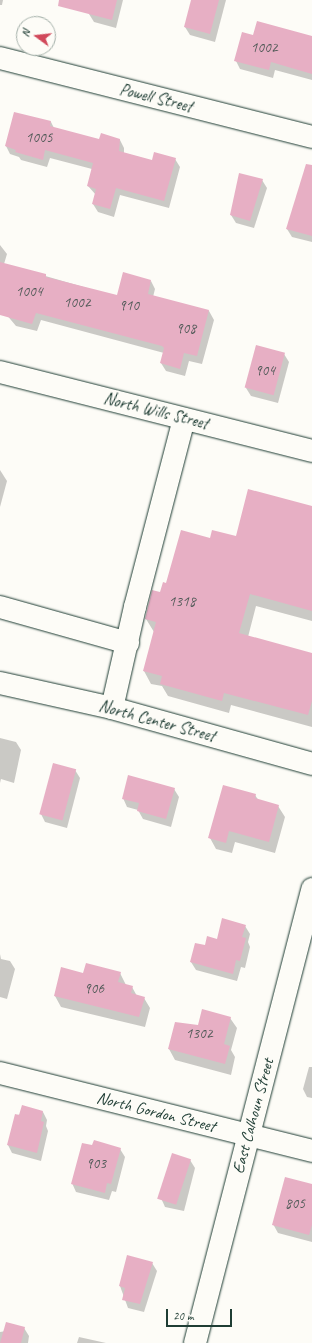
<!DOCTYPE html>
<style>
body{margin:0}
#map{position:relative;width:312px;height:1343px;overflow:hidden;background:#fdfcf7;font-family:Caveat,sans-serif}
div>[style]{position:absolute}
.shadow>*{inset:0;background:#0003}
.building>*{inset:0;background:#e7afc4;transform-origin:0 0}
.roads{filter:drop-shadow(0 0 1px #1f3d34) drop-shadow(0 0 1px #1f3d34)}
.minor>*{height:22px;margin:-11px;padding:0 11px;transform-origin:11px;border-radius:11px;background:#fdfcf7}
span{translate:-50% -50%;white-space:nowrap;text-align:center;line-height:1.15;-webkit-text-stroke:3px #fdfcf7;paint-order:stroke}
.number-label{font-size:15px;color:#515a58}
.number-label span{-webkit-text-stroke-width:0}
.street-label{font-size:17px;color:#1f3d34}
.north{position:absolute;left:16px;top:16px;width:40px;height:40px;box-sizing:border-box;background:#fdfcf7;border:1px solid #a4b0a9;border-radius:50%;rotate:285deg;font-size:11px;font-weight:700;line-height:16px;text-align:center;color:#1f3d34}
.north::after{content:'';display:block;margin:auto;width:14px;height:18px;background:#d1495b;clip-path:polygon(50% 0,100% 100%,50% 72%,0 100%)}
.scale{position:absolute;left:166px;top:1309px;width:66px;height:18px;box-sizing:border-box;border:2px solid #1f3d34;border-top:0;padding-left:5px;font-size:12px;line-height:14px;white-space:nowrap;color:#1f3d34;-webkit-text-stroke:3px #fdfcf7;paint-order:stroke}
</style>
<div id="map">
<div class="shadow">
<i style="clip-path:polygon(0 0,3px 0,2px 5px,0 5px)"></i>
<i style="clip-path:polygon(93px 0,123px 0,116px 28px,94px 22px,89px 14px)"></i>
<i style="clip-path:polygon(192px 0,226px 0,215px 42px,190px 35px,185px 27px)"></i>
<i style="clip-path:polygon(254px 36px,312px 37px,312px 80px,275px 70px,273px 78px,240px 69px,236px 61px)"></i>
<i style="clip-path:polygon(15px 113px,51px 122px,54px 128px,100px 141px,120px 140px,124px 148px,124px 153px,153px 161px,175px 159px,180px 167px,169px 208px,120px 195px,114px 217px,98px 212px,93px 204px,96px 195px,88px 186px,92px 169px,50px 158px,47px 167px,21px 160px,19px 157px,10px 154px,6px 146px)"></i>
<i style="clip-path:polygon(262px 180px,267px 188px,254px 228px,236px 223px,231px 215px)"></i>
<i style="clip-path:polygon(312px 191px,312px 242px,292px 237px,287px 229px)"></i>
<i style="clip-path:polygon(0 245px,7px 254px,4px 264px,118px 297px,151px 281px,155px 289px,153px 297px,209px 311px,214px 320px,202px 364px,189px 361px,185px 376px,166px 371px,161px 363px,164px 353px,41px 320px,37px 331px,16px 326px,0 307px)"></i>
<i style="clip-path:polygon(284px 354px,289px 362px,278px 403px,251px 396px,246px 388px)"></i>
<i style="clip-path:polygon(0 470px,7px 481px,0 507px)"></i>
<i style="clip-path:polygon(312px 507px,312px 621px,256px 606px,248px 637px,312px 654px,312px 727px,231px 705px,229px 713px,168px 696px,162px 686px,151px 684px,144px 671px,154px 632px,146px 619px,153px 592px,161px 594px,211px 539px,237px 537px)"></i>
<i style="clip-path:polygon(0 738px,16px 742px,21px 750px,14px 783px,1px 779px,0 783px)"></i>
<i style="clip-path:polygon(75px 770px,80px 778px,67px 828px,45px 822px,41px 814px)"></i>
<i style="clip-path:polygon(174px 789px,179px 797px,171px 827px,143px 819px,138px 810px,127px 807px,123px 798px)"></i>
<i style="clip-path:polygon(255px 795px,259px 801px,278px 806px,285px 817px,275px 853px,235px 842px,232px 853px,216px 849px,210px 838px)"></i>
<i style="clip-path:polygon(245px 926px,250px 934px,248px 942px,250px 947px,245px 968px,241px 967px,237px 981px,196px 970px,191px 962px,206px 946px)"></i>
<i style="clip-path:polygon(0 954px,1px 959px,10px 961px,15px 969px,7px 999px,0 997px)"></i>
<i style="clip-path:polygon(120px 973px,126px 985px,132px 987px,137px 996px,144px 998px,150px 1008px,145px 1027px,61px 1007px,55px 996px,84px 974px)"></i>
<i style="clip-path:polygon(230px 1018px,237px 1028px,231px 1050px,235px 1057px,231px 1075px,175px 1060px,169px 1049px,198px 1026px)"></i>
<i style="clip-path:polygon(309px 1067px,312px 1067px,312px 1098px,307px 1097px,303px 1089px)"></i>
<i style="clip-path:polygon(43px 1112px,47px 1120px,46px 1126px,48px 1131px,41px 1161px,12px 1153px,8px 1145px,16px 1115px)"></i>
<i style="clip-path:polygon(93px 1147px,120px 1149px,125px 1157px,116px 1192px,112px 1191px,109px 1200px,76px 1192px,72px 1183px)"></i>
<i style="clip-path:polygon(190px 1160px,195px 1168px,184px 1211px,165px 1207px,161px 1198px)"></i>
<i style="clip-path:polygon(312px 1185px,312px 1242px,278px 1233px,273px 1224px)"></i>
<i style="clip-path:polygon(152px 1263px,157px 1271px,144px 1312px,128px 1308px,120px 1286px)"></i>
<i style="clip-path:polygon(24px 1328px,29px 1336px,28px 1343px,0 1343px,0 1332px)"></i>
<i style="clip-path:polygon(79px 1337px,106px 1343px,77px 1343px)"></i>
</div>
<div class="building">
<i style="clip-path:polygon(59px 0,117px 0,112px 20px,58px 6px)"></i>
<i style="clip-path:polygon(191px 0,219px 0,210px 34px,184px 27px)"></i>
<i style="clip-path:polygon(257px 21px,312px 36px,312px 74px,271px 62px,269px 70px,234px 61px,242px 32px,253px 35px)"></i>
<i style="clip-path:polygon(14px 112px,51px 121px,50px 126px,99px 139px,101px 133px,120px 139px,119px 151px,152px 160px,154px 152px,176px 158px,164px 201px,116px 188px,110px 209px,92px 204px,96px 189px,87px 186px,93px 163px,45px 150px,43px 160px,15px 152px,16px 150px,5px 146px)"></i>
<i style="clip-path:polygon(306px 164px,312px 165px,312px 236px,286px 229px)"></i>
<i style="clip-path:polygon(239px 173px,263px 179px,250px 221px,230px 215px)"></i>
<i style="clip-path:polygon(0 262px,46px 274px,46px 277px,117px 295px,123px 272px,151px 280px,148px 294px,209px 310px,197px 356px,184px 353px,180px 369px,160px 363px,164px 348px,162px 346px,36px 313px,32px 324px,0 315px)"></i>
<i style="left:256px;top:345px;width:30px;height:44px;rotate:15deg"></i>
<i style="clip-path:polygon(248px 489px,312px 506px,312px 611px,250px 594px,239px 633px,312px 653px,312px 701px,308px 715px,224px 693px,222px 701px,160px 684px,162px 676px,143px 671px,156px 622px,145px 619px,152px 590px,160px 592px,163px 582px,166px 583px,181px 530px,210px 538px,212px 530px,236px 536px)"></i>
<i style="left:53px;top:763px;width:24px;height:53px;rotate:15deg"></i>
<i style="clip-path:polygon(128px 775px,175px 788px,166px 819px,137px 811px,139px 803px,122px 799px)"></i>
<i style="clip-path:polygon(223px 785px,256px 794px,255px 798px,279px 805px,269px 842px,229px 831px,226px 843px,208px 838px)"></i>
<i style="clip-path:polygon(222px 918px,246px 925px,242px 937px,246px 938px,240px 961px,236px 960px,233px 974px,190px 962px,195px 943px,205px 945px,207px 936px,217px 939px)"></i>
<i style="clip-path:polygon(86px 963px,121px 972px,118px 982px,133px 986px,131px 993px,145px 997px,139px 1017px,54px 996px,61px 967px,83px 973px)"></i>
<i style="clip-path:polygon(202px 1009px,231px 1017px,224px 1044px,230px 1046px,225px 1064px,168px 1049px,175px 1022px,198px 1025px)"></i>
<i style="clip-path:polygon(22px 1105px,43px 1111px,41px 1121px,44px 1122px,37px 1153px,7px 1145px,15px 1114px,19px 1115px)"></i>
<i style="clip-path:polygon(94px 1140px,121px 1148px,111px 1184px,107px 1183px,105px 1193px,71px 1184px,82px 1143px,92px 1145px)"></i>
<i style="left:172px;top:1153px;width:20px;height:48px;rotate:18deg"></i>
<i style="clip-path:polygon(285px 1177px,312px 1184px,312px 1225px,309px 1235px,272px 1225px)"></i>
<i style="clip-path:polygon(127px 1255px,153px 1262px,140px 1304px,122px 1300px,125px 1288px,119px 1286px)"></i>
<i style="clip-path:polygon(6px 1322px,25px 1327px,21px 1343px,0 1343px)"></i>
</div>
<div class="roads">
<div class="minor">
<i style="left:0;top:58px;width:322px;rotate:14.2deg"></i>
<i style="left:0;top:372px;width:322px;rotate:14.2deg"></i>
<i style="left:0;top:607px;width:133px;rotate:15.7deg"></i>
<i style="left:0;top:683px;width:115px;rotate:12.6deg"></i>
<i style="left:112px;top:708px;width:208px;rotate:15.6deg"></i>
<i style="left:112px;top:708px;width:104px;rotate:-77.2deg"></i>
<i style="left:135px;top:607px;width:194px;rotate:-75.4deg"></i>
<i style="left:0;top:1073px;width:322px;rotate:14deg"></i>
<i style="left:195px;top:1343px;width:469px;rotate:-75.5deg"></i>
</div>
</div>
<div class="number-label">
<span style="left:264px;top:48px">1002</span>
<span style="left:39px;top:138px">1005</span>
<span style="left:29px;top:292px">1004</span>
<span style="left:77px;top:303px">1002</span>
<span style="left:129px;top:306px">910</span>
<span style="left:186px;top:329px">908</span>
<span style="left:265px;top:371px">904</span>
<span style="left:182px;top:602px">1318</span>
<span style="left:94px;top:989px">906</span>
<span style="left:199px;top:1034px">1302</span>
<span style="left:96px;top:1164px">903</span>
<span style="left:295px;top:1204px">805</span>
</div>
<div class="street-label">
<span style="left:156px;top:98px;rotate:14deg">Powell Street</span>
<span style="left:156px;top:411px;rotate:14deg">North Wills Street</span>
<span style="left:157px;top:721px;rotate:15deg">North Center Street</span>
<span style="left:156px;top:1112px;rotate:14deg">North Gordon Street</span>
<span style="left:253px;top:1116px;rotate:-75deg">East Calhoun Street</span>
</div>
<div class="north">N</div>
<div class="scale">20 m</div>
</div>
